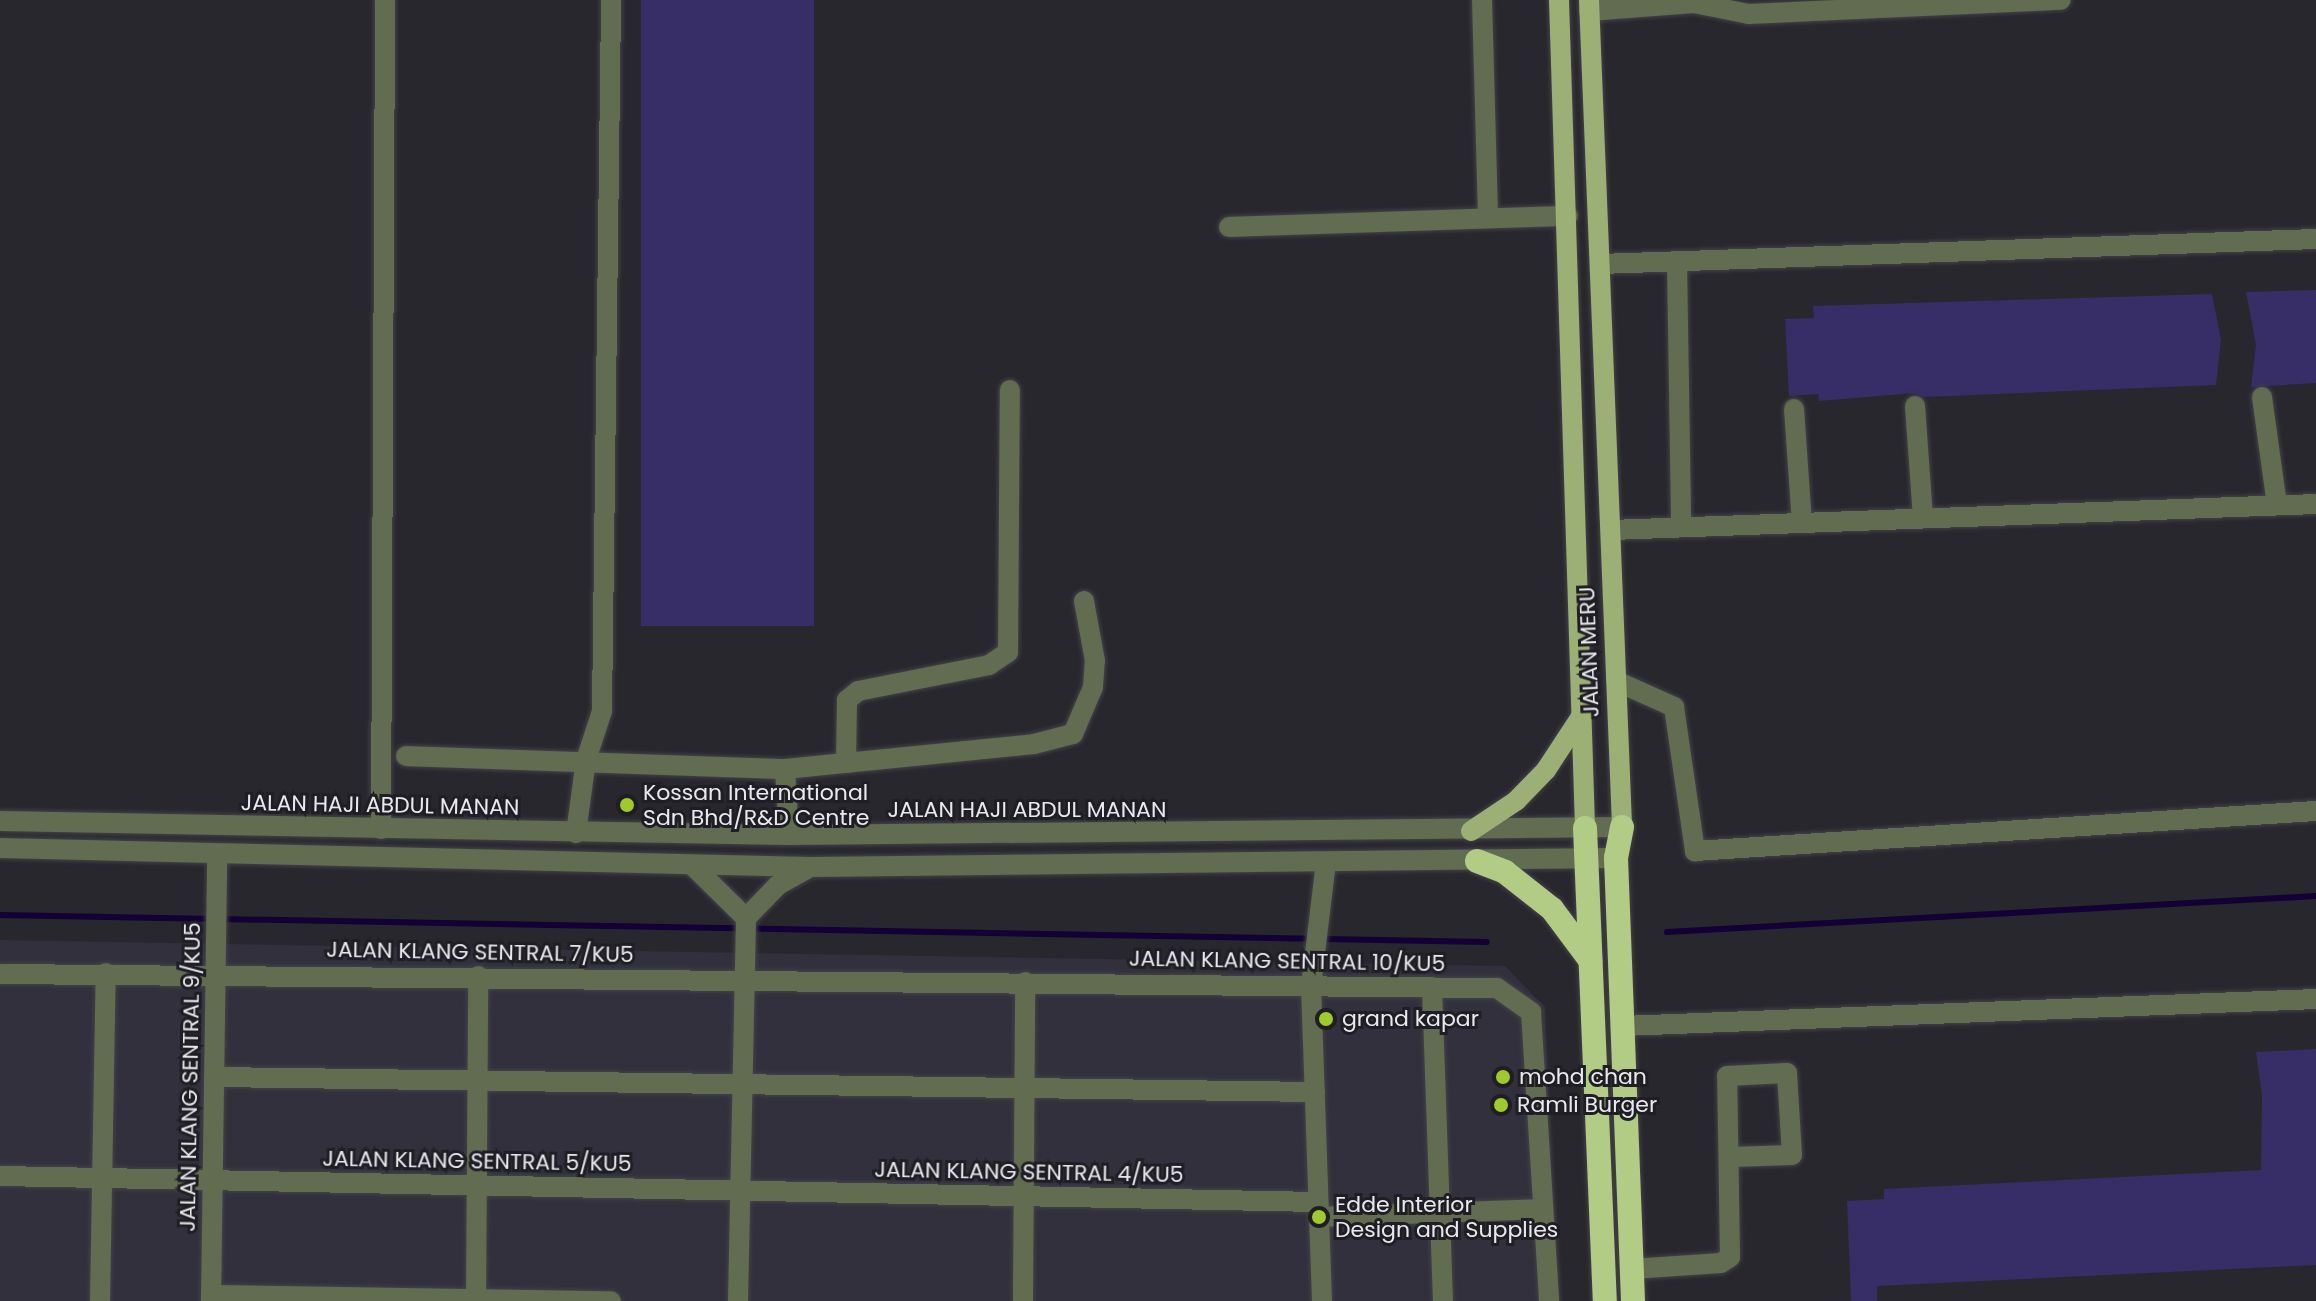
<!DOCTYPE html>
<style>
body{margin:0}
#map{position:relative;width:2316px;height:1301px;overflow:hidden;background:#28272e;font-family:Poppins,sans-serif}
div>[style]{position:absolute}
.built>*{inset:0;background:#31303c}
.stream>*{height:6px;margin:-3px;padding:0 3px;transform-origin:3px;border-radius:3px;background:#120036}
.building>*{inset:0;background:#372d67;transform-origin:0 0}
.roads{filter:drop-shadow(0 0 2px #434249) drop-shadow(0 0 2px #434249)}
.minor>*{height:20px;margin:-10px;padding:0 10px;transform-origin:10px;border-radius:10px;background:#626c50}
.major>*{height:20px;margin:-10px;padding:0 10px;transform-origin:10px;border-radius:10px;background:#9cb076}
.highway>*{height:24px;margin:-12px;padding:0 12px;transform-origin:12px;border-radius:12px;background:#b2cb85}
.dots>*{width:22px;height:22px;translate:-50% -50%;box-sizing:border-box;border:4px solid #1e1e24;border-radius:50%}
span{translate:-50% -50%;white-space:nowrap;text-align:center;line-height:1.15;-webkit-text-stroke:6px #1e1e24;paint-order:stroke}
.street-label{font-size:22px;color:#e9e9ed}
.poi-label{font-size:22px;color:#e9e9ed}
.left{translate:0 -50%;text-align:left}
</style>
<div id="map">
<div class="built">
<i style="clip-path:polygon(0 940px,1505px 966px,1545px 1007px,1556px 1301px,0 1301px)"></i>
</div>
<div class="stream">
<i style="left:0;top:915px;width:1487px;rotate:1.04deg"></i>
<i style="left:1667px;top:932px;width:650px;rotate:-3.17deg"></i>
</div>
<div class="building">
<i style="left:641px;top:0;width:173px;height:626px"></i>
<i style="clip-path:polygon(2316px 290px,2316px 383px,2251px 387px,2256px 345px,2246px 292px)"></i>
<i style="clip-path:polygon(2212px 294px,2221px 340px,2216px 385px,1924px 397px,1915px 393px,1819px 401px,1818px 394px,1789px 396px,1785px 319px,1814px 318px,1813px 306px)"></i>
<i style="clip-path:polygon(2316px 1049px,2316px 1265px,1877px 1286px,1877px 1301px,1851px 1301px,1847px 1201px,1884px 1199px,1884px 1189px,2261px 1170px,2262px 1096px,2256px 1052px)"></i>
</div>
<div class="roads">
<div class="minor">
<i style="left:1482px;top:0;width:218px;rotate:88.4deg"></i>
<i style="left:1589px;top:11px;width:105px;rotate:-4.4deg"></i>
<i style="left:1694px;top:3px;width:56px;rotate:11.3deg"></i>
<i style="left:1749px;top:14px;width:312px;rotate:-2.6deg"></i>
<i style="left:1229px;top:227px;width:339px;rotate:-1.9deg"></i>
<i style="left:1677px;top:261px;width:266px;rotate:89.1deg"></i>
<i style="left:1600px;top:264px;width:716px;rotate:-2deg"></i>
<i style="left:2262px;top:397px;width:109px;rotate:82.1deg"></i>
<i style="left:1915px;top:406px;width:112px;rotate:85.9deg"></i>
<i style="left:1794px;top:409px;width:114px;rotate:86deg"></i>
<i style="left:1611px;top:530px;width:705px;rotate:-2.11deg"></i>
<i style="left:1616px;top:681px;width:64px;rotate:24.1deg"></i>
<i style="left:1674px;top:707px;width:146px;rotate:81.7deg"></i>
<i style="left:1695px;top:851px;width:622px;rotate:-3.69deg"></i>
<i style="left:406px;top:756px;width:379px;rotate:2deg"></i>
<i style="left:785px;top:769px;width:66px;rotate:86.5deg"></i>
<i style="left:846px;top:763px;width:63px;rotate:-89.1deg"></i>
<i style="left:847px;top:700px;width:14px;rotate:-39deg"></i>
<i style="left:858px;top:691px;width:134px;rotate:-11.2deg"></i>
<i style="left:989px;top:665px;width:23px;rotate:-34deg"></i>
<i style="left:1008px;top:652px;width:262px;rotate:-89.6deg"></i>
<i style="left:785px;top:769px;width:250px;rotate:-5.7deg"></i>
<i style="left:1034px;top:744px;width:40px;rotate:-14.4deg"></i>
<i style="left:1073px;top:734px;width:51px;rotate:-66.9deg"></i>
<i style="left:1093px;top:687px;width:26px;rotate:-86deg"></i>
<i style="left:1095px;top:661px;width:61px;rotate:-100.4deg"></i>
<i style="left:0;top:821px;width:789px;rotate:1.02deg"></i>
<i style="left:789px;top:835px;width:833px;rotate:-0.55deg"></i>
<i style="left:381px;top:829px;width:829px;rotate:-89.72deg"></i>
<i style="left:576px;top:833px;width:74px;rotate:-82.2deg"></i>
<i style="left:586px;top:760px;width:52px;rotate:-71.9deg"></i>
<i style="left:602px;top:711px;width:711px;rotate:-89.27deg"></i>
<i style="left:0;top:848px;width:810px;rotate:1.34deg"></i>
<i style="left:810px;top:867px;width:806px;rotate:-0.64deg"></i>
<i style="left:693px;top:866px;width:74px;rotate:44.5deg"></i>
<i style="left:0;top:974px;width:1497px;rotate:0.54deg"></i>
<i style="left:1497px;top:988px;width:42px;rotate:35.2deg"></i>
<i style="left:1531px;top:1012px;width:290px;rotate:86.4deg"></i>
<i style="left:1432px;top:987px;width:314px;rotate:88deg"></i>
<i style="left:1623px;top:1026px;width:694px;rotate:-2.23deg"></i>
<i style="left:214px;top:1077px;width:1101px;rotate:0.78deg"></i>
<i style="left:0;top:1176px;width:1318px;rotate:1.13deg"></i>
<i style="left:1319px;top:1217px;width:224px;rotate:-2deg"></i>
<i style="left:1632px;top:1269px;width:89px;rotate:-3.9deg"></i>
<i style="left:1721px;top:1263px;width:11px;rotate:-34deg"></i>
<i style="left:1730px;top:1257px;width:181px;rotate:-90.9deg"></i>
<i style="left:1727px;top:1076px;width:60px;rotate:-2.9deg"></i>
<i style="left:1787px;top:1073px;width:82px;rotate:86.5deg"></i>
<i style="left:1792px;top:1155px;width:62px;rotate:178.2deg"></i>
<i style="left:211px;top:1295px;width:400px;rotate:0.9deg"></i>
<i style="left:100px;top:1301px;width:328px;rotate:-89deg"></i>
<i style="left:211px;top:1301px;width:447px;rotate:-89.2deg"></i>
<i style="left:476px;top:1301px;width:325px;rotate:-89.6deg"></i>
<i style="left:738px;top:1301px;width:383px;rotate:-88.8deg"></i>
<i style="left:746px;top:918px;width:46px;rotate:-45.9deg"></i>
<i style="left:778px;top:885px;width:33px;rotate:-29deg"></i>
<i style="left:1023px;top:1301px;width:319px;rotate:-89.6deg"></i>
<i style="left:1322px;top:1301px;width:315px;rotate:-92deg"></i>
<i style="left:1311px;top:986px;width:125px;rotate:-83.1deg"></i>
</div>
<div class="major">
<i style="left:1559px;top:0;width:828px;rotate:88.2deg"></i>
<i style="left:1589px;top:0;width:828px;rotate:87.71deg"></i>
<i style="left:1471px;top:831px;width:54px;rotate:-33.7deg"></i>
<i style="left:1516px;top:801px;width:43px;rotate:-45.9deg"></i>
<i style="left:1546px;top:770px;width:62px;rotate:-56.8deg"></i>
</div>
<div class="highway">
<i style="left:1622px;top:827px;width:32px;rotate:101deg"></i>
<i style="left:1616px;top:858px;width:443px;rotate:87.8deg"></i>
<i style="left:1585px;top:828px;width:473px;rotate:87.6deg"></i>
<i style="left:1477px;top:861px;width:30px;rotate:21deg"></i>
<i style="left:1505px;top:872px;width:60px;rotate:38.2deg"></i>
<i style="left:1552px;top:909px;width:64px;rotate:53.3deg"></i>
</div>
</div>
<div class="dots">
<i style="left:627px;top:805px;background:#9fca2c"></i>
<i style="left:1326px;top:1019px;background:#9fca2c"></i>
<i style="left:1503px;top:1077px;background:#9fca2c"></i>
<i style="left:1501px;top:1105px;background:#9fca2c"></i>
<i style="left:1319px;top:1217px;background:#9fca2c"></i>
</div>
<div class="street-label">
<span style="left:1589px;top:652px;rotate:-92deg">JALAN MERU</span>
<span style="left:380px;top:805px;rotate:1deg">JALAN HAJI ABDUL MANAN</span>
<span style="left:1027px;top:810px">JALAN HAJI ABDUL MANAN</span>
<span style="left:480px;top:952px;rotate:1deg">JALAN KLANG SENTRAL 7/KU5</span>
<span style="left:1287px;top:961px;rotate:1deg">JALAN KLANG SENTRAL 10/KU5</span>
<span style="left:190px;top:1077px;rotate:-89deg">JALAN KLANG SENTRAL 9/KU5</span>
<span style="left:477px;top:1161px;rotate:1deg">JALAN KLANG SENTRAL 5/KU5</span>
<span style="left:1029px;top:1172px;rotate:1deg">JALAN KLANG SENTRAL 4/KU5</span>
</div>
<div class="poi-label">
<span class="left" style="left:643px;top:805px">Kossan International<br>Sdn Bhd/R&amp;D Centre</span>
<span class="left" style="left:1342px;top:1019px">grand kapar</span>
<span class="left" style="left:1519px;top:1077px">mohd chan</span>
<span class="left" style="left:1517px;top:1105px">Ramli Burger</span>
<span class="left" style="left:1335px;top:1217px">Edde Interior<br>Design and Supplies</span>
</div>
</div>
